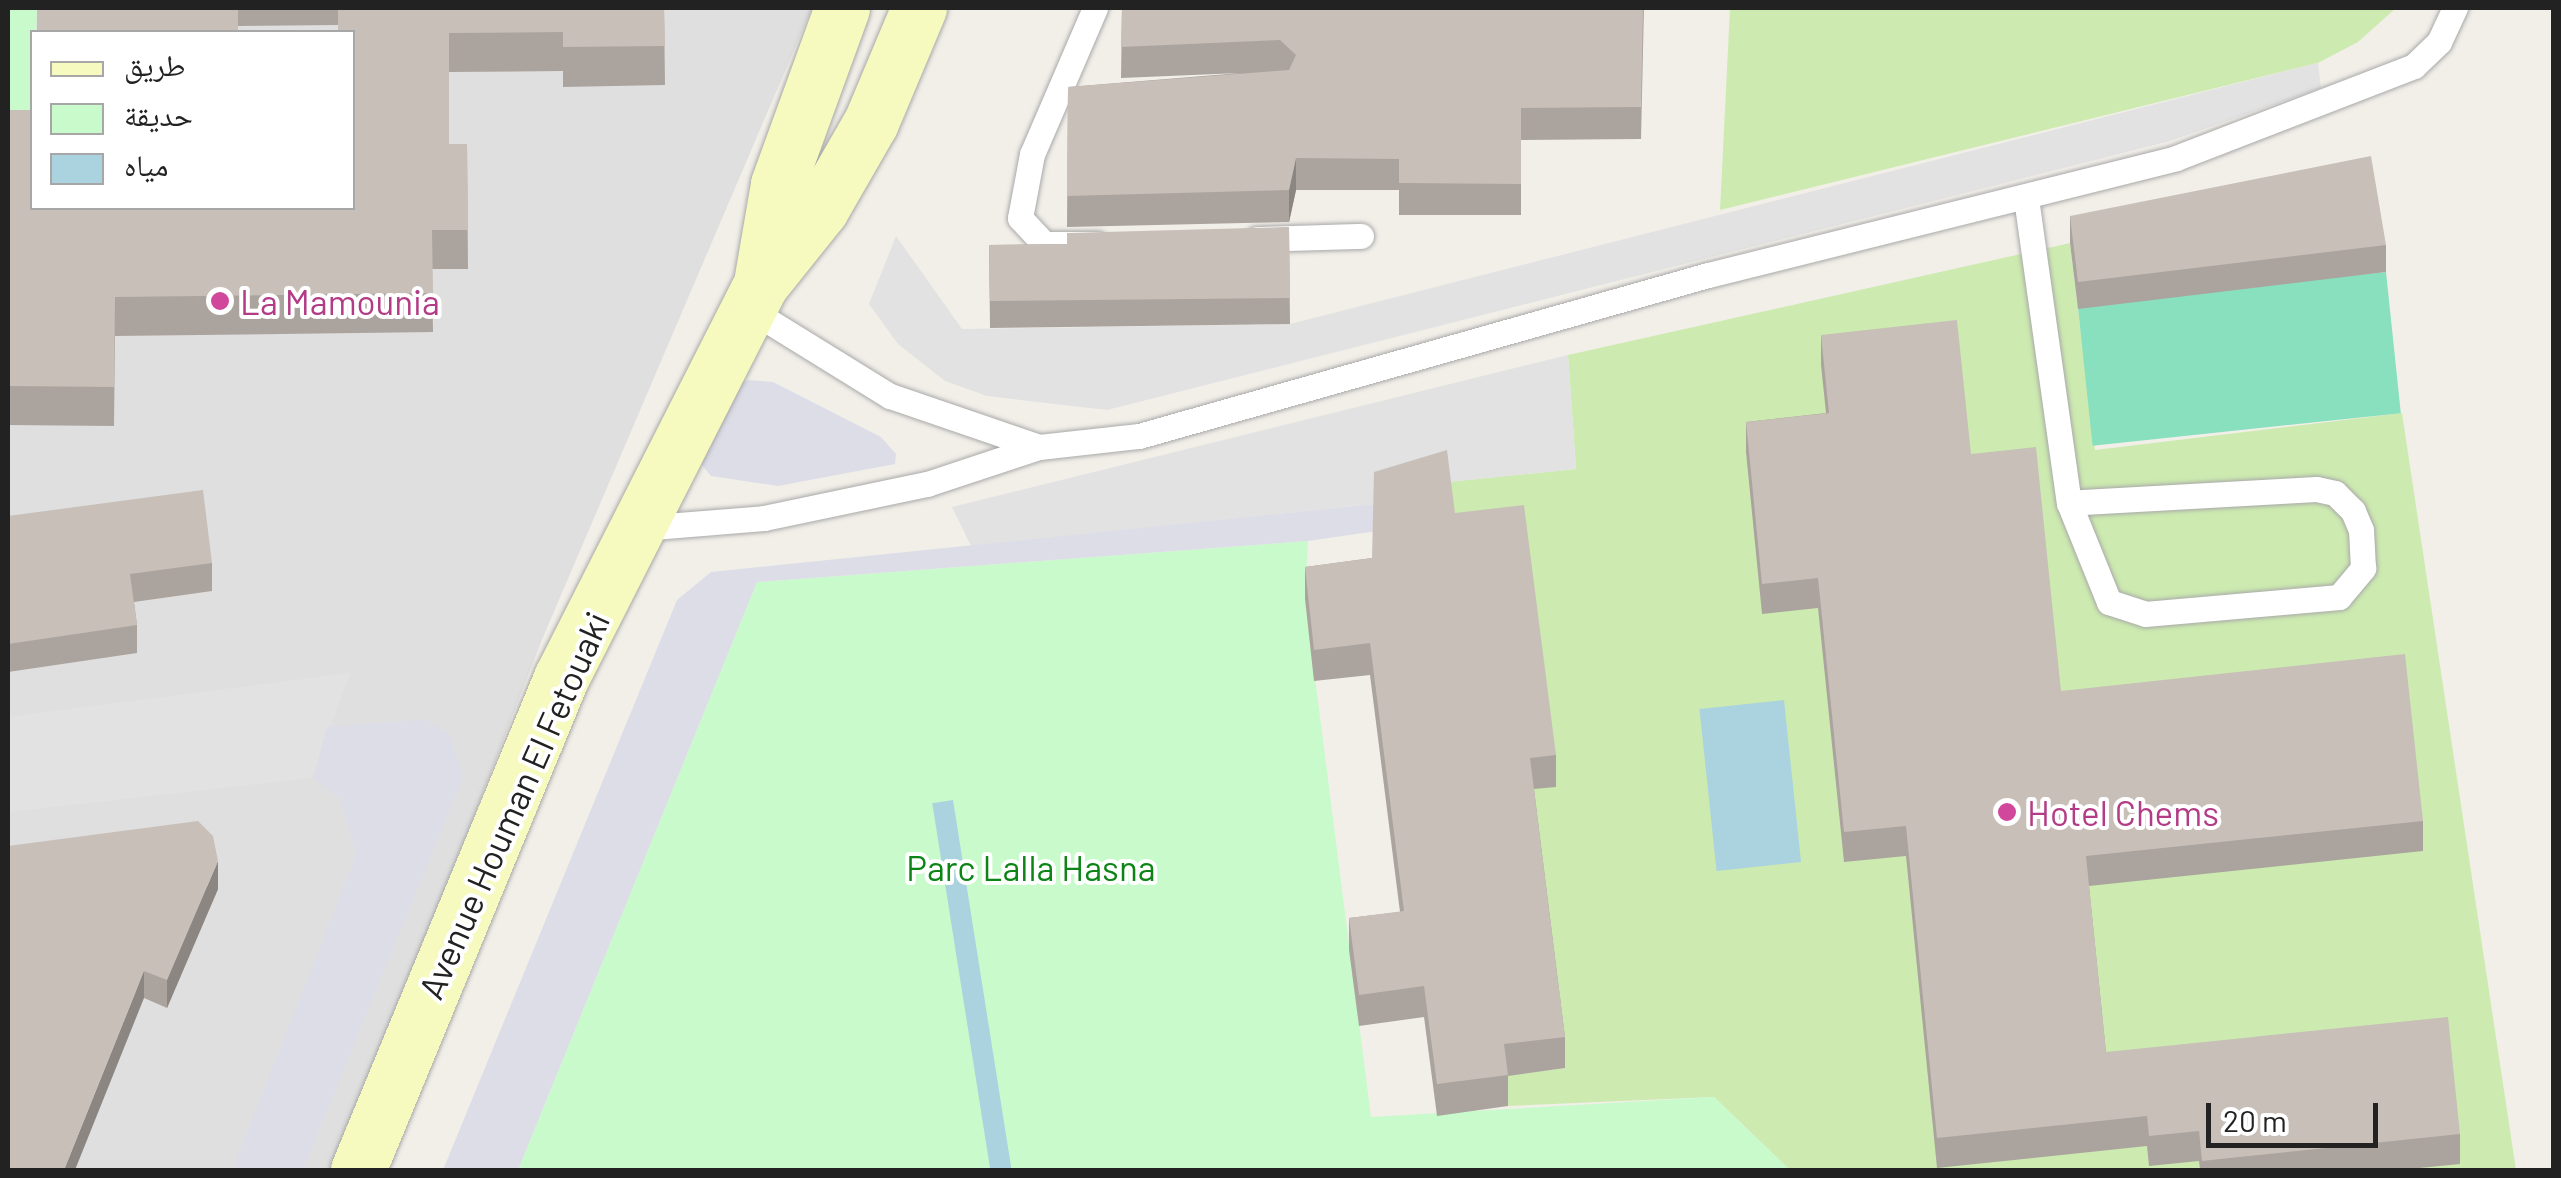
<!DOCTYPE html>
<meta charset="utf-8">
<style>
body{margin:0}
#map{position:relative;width:2561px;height:1178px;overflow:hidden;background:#f2efe9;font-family:Barlow,"Noto Naskh Arabic",sans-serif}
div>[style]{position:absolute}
.residential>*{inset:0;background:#e0dfdf}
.grass>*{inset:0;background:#cdebb0}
.park>*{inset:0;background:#c8facc}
.pitch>*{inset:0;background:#88e0be;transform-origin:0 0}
.parking>*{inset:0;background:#e2e2e2}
.plaza>*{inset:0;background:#dddde8}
.water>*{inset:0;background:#aad3df;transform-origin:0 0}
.roads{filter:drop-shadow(0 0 2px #a9a9a9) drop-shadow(0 0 2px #a9a9a9)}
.lane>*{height:25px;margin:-12.5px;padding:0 12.5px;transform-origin:12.5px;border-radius:12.5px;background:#fff}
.secondary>*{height:55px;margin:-27.5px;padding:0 27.5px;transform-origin:27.5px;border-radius:27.5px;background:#f7fabf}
.wall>*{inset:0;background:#aba49e}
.shaded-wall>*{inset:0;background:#8b8681}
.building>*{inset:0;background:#c7bfb8;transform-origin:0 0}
.dots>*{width:28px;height:28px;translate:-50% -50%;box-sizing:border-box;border:5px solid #fff;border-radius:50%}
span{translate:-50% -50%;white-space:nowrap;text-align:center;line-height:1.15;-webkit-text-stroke:8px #fff;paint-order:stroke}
.hotel-label{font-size:35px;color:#b23c85}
.left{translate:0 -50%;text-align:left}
.street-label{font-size:35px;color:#222}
.park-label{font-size:35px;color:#0c8416}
.frame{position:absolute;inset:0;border:10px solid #222;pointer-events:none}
.legend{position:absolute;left:30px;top:30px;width:325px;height:180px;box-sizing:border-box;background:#fff;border:2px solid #a7a7a7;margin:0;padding:12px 18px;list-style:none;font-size:30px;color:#222}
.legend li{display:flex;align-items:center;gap:20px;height:50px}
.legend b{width:50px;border:2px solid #a7a7a7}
.scale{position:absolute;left:2206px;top:1103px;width:172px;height:45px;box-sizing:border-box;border:5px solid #222;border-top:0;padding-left:12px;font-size:30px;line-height:35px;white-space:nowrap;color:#222;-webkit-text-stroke:8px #fff;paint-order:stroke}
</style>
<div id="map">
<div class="residential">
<i style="clip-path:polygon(evenodd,8px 8px,812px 8px,541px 642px,338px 1170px,8px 1170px,8px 8px,32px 32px,352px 32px,352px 208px,32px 208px,32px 32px)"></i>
</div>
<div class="grass">
<i style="clip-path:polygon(1730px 8px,2396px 8px,2358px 42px,2318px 63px,1720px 210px)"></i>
<i style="clip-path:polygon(2070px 243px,2095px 450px,2402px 413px,2516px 1170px,1790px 1170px,1714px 1097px,1508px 1106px,1504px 1076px,1565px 1068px,1531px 789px,1556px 786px,1455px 545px,1447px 482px,1576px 469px,1568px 355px)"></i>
</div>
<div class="park">
<i style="clip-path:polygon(8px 8px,37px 8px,32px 149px,8px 149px)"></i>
<i style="clip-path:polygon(1308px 541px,1305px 599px,1371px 1117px,1714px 1097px,1790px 1170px,518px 1170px,757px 582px)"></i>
</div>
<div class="pitch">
<i style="left:2386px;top:272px;width:142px;height:310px;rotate:84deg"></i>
</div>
<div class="parking">
<i style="clip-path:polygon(2318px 63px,2321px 88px,2170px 141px,1107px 410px,987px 396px,945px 381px,898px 344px,869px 304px,896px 236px,962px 329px,1290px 324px)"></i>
<i style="clip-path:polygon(1568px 355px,1576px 469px,1447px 482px,1374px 504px,971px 546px,952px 507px)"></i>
<i style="clip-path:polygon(350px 673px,312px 778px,8px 812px,8px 717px)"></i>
</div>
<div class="plaza">
<i style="clip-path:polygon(748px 380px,773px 382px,881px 437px,896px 454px,895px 464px,778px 486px,711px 476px,701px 464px,706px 442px,732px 388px)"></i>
<i style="clip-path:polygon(1374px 504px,1377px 531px,1308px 541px,757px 582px,518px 1170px,443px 1170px,677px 600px,711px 572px)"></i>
<i style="clip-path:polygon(425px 719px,450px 735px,463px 777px,303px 1170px,232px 1170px,356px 855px,340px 799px,313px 778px,327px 727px)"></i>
</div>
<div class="water">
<i style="left:1784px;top:700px;width:163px;height:85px;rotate:84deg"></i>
<i style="left:953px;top:800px;width:375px;height:21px;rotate:81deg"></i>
</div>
<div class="roads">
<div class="lane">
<i style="left:1095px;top:8px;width:159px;rotate:113.3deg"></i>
<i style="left:1032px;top:154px;width:65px;rotate:100.6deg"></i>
<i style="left:1020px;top:218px;width:35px;rotate:47deg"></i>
<i style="left:1044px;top:244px;width:53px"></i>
<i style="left:2026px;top:198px;width:308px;rotate:82deg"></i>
<i style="left:2069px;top:503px;width:107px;rotate:68deg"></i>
<i style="left:2109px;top:602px;width:38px;rotate:18deg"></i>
<i style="left:2145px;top:614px;width:195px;rotate:-5deg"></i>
<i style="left:2339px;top:597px;width:38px;rotate:-50deg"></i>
<i style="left:2363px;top:568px;width:38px;rotate:-93deg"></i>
<i style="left:2361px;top:530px;width:21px;rotate:-113deg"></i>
<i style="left:2353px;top:511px;width:25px;rotate:-135deg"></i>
<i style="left:2335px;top:493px;width:19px;rotate:-168deg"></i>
<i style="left:2316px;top:489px;width:247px;rotate:176.8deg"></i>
<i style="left:1257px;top:239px;width:104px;rotate:-1.7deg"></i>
<i style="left:749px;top:309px;width:166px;rotate:31.7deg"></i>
<i style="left:890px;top:396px;width:157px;rotate:18.9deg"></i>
<i style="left:641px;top:528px;width:123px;rotate:-4.6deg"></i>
<i style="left:764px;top:518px;width:167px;rotate:-11.8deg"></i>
<i style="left:927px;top:484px;width:118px;rotate:-18.3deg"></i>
<i style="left:1039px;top:447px;width:101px;rotate:-6.3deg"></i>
<i style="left:1139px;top:436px;width:591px;rotate:-15.8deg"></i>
<i style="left:1708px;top:275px;width:482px;rotate:-14deg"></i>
<i style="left:2176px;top:158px;width:255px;rotate:-21.1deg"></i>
<i style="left:2414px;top:66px;width:35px;rotate:-44deg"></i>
<i style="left:2439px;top:42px;width:38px;rotate:-65deg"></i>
</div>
<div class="secondary">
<i style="left:762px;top:277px;width:94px;rotate:-80.2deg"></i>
<i style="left:778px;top:184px;width:187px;rotate:-70deg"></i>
<i style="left:358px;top:1170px;width:532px;rotate:-67.58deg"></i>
<i style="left:561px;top:678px;width:442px;rotate:-63.1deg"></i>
<i style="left:761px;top:284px;width:96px;rotate:-51.3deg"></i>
<i style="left:821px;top:209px;width:100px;rotate:-60.1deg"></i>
<i style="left:871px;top:122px;width:124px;rotate:-67.2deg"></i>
</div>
</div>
<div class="wall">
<i style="clip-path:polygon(37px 8px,664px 8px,665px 85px,563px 87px,563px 71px,449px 72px,449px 144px,467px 144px,468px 269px,432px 269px,433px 332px,115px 336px,114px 426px,8px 425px,8px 110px,352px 208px,338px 25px,238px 26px)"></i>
<i style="clip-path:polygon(1122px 8px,1644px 8px,1641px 139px,1521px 140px,1521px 215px,1399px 215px,1399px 190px,1296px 190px,1289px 222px,1067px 227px,1068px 87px,1240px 73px,1121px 78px)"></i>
<i style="clip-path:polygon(2070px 216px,2386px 245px,2386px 272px,2078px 309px,2070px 243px)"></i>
<i style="clip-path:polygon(1289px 227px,1290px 324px,990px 328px,989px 245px,1067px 244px)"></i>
<i style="clip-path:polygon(1821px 335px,1971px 454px,2061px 691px,2423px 821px,2423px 851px,2089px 886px,2106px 1052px,2460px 1134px,2460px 1164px,2399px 1170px,2200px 1170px,2199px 1161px,2149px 1166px,2147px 1146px,1937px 1168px,1906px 856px,1844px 862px,1818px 608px,1762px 614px,1746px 452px,1746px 422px,1826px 413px,1821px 365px)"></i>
<i style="clip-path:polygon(1455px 513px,1556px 755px,1556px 787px,1534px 789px,1565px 1037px,1565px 1068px,1508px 1076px,1508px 1106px,1437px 1116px,1424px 1017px,1359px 1026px,1349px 950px,1349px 918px,1400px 912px,1370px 675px,1314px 681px,1305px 599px,1305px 567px,1372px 558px)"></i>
<i style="clip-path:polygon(8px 516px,212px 563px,212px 591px,134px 602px,137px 625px,137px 653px,8px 672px)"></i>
<i style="clip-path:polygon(8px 846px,218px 889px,167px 1008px,144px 998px)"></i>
</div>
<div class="shaded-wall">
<i style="clip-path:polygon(1296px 158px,1296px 190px,1289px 222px,1289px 190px)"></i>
<i style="clip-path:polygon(218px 861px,218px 889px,167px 1008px,167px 980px)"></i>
<i style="clip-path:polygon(144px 971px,144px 998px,75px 1170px,64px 1170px)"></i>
</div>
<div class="building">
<i style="left:37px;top:8px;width:201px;height:24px"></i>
<i style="clip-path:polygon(338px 8px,664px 8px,665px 46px,563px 47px,563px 32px,449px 33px,449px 144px,467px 144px,468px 230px,432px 230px,433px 293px,115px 297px,114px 387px,8px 386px,8px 110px,32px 110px,32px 208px,352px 208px,352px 32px,338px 32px)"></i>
<i style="clip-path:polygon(1122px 8px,1643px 8px,1641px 107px,1521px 108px,1521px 184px,1399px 183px,1399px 159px,1296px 158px,1289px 190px,1067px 196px,1068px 87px,1289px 70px,1296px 55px,1280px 40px,1121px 47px)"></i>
<i style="clip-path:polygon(2371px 156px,2386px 245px,2078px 282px,2070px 216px)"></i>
<i style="clip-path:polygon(1289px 227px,1290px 298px,990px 301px,989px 245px,1067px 244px,1067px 233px)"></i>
<i style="clip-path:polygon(1957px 320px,1971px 454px,2036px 447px,2061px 691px,2405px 654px,2423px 821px,2086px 856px,2106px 1052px,2448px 1017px,2460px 1134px,2202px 1161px,2199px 1131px,2149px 1136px,2147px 1116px,1937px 1138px,1906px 826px,1844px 832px,1818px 578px,1762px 584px,1746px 422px,1829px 413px,1821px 335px)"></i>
<i style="clip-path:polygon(1447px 450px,1455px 513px,1524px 505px,1556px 755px,1530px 758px,1565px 1037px,1504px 1044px,1508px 1075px,1437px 1084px,1424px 986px,1359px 995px,1349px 918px,1404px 911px,1370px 643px,1314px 650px,1305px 567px,1372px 558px,1374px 472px)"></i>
<i style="clip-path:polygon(203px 490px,212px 563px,130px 574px,137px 625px,8px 644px,8px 516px)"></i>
<i style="clip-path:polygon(198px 821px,213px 836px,218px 861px,167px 980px,144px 971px,64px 1170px,8px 1170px,8px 846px)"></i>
</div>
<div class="dots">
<i style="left:220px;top:301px;background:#d1479c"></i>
<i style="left:2007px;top:812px;background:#d1479c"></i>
</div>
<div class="hotel-label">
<span class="left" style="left:240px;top:301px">La Mamounia</span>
<span class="left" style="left:2027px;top:812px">Hotel Chems</span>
</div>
<div class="street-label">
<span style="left:513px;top:805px;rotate:-66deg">Avenue Houman El Fetouaki</span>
</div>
<div class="park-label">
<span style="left:1031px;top:867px">Parc Lalla Hasna</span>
</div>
<div class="frame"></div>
<ul class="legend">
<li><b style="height:12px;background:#f7fabf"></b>طريق</li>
<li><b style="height:28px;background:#c8facc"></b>حديقة</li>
<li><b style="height:28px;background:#aad3df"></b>مياه</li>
</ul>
<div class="scale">20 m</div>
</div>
